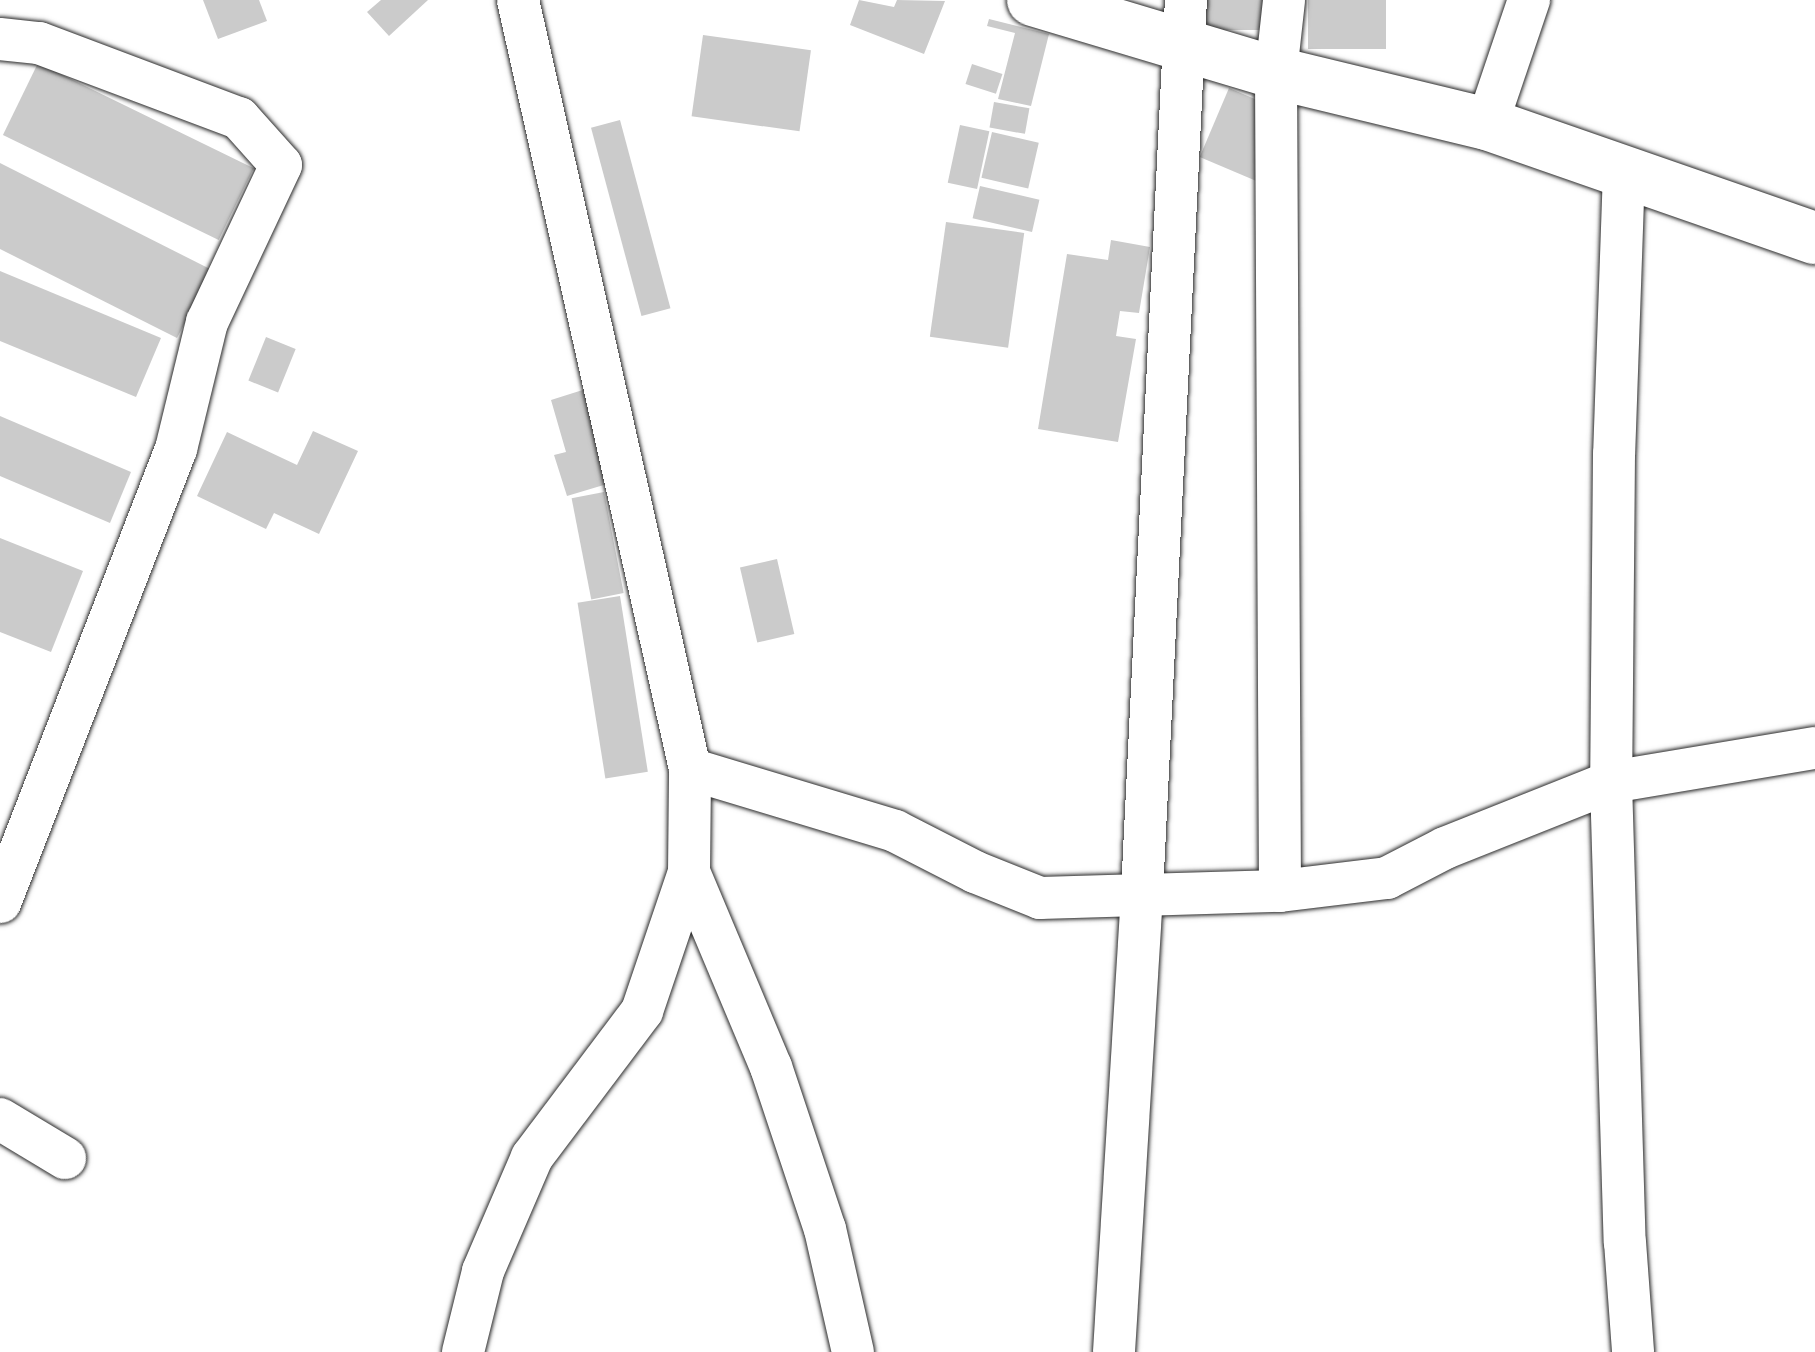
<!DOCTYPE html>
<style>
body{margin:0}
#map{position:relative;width:1815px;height:1352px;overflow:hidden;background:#fff;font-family:"Architects Daughter",sans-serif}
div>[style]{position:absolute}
.building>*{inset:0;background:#cbcbcb;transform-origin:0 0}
.roads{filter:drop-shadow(0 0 2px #2b2b2b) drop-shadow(0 0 2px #2b2b2b)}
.minor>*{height:42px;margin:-21px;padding:0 21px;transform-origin:21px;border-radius:21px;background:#fff}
.tertiary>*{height:52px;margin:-26px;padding:0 26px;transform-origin:26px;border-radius:26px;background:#fff}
span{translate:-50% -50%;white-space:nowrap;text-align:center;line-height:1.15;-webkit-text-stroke:10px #fff;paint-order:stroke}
</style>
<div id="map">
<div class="building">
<i style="clip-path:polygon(203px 0,259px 0,267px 21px,218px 39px)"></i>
<i style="clip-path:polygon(381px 0,428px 0,389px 36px,367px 12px)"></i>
<i style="clip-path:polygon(859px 0,894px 7px,897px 0,945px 1px,924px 54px,850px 25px)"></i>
<i style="left:1203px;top:0;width:72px;height:30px"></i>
<i style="left:1308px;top:0;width:78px;height:49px"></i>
<i style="clip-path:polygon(989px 19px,1049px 34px,1031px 106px,998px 99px,1015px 33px,987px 26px)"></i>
<i style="left:703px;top:35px;width:109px;height:82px;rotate:8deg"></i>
<i style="left:38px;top:63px;width:240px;height:80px;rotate:26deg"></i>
<i style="left:972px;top:64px;width:32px;height:21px;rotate:18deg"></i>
<i style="left:1229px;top:88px;width:66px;height:75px;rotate:23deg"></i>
<i style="left:994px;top:102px;width:36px;height:26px;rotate:10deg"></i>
<i style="left:620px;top:120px;width:195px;height:30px;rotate:75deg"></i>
<i style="left:960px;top:125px;width:30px;height:59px;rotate:12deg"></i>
<i style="left:992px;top:132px;width:48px;height:47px;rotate:13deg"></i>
<i style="clip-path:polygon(0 163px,212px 270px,177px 338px,0 249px)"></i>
<i style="left:980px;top:186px;width:61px;height:33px;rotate:13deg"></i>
<i style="left:946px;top:222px;width:79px;height:116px;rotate:8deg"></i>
<i style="clip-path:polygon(1111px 240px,1150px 247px,1139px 313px,1120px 311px,1116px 336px,1136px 339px,1118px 442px,1038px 429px,1067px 254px,1108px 260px)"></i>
<i style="clip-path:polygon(0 271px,161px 338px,136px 397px,0 341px)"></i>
<i style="left:266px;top:337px;width:32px;height:47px;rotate:22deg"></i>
<i style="clip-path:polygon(589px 388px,617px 481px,567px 496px,554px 455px,566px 452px,551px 400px)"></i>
<i style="clip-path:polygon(0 416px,131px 472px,110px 523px,0 476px)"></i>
<i style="clip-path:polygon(313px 431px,358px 451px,319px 534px,274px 513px,266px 529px,197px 496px,227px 432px,297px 465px)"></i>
<i style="left:604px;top:492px;width:103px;height:33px;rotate:79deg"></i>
<i style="clip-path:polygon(0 538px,83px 571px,51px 652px,0 632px)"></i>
<i style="left:777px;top:559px;width:77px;height:38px;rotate:77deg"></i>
<i style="left:620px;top:596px;width:178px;height:43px;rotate:81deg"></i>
</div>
<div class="roads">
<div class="minor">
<i style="left:0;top:39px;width:39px;rotate:6deg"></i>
<i style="left:39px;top:43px;width:214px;rotate:20.6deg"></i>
<i style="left:239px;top:118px;width:63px;rotate:48.2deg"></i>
<i style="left:281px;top:165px;width:174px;rotate:115.2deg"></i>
<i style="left:207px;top:322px;width:131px;rotate:103.7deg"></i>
<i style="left:176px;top:449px;width:486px;rotate:111.2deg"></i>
<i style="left:1487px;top:124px;width:131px;rotate:-71.3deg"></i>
<i style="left:1624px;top:171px;width:283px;rotate:92deg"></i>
<i style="left:1614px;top:454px;width:328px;rotate:90.5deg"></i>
<i style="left:1611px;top:782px;width:460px;rotate:88.3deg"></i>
<i style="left:1625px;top:1242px;width:110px;rotate:85.8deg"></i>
<i style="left:690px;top:769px;width:214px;rotate:16.8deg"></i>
<i style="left:895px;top:831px;width:90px;rotate:27.1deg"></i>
<i style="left:975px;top:872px;width:70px;rotate:21.8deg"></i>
<i style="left:1040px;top:898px;width:240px;rotate:-1.7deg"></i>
<i style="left:1280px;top:891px;width:108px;rotate:-6.9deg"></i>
<i style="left:1387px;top:878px;width:65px;rotate:-27.3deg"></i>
<i style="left:1445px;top:848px;width:179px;rotate:-21.7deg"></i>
<i style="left:1611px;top:782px;width:207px;rotate:-9.5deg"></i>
<i style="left:689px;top:872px;width:212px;rotate:67.2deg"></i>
<i style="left:771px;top:1067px;width:171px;rotate:71.6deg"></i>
<i style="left:825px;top:1229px;width:126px;rotate:77.2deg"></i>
<i style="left:1280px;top:891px;width:818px;rotate:-90.28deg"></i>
<i style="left:1276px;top:73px;width:73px;rotate:-83.7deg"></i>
<i style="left:0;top:1119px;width:76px;rotate:31deg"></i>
<i style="left:463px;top:1352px;width:83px;rotate:-76.1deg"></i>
<i style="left:483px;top:1271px;width:124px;rotate:-66.7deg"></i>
<i style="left:532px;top:1157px;width:183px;rotate:-53deg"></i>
<i style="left:642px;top:1011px;width:147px;rotate:-71.3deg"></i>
<i style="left:689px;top:872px;width:103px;rotate:-89.4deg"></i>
<i style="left:690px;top:769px;width:788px;rotate:-102.61deg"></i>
<i style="left:1114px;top:1352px;width:461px;rotate:-86.5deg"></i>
<i style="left:1142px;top:892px;width:893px;rotate:-87.18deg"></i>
</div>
<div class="tertiary">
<i style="left:1033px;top:0;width:254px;rotate:16.7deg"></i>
<i style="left:1276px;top:73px;width:217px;rotate:13.6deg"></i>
<i style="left:1487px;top:124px;width:347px;rotate:19.2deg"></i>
</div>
</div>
</div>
